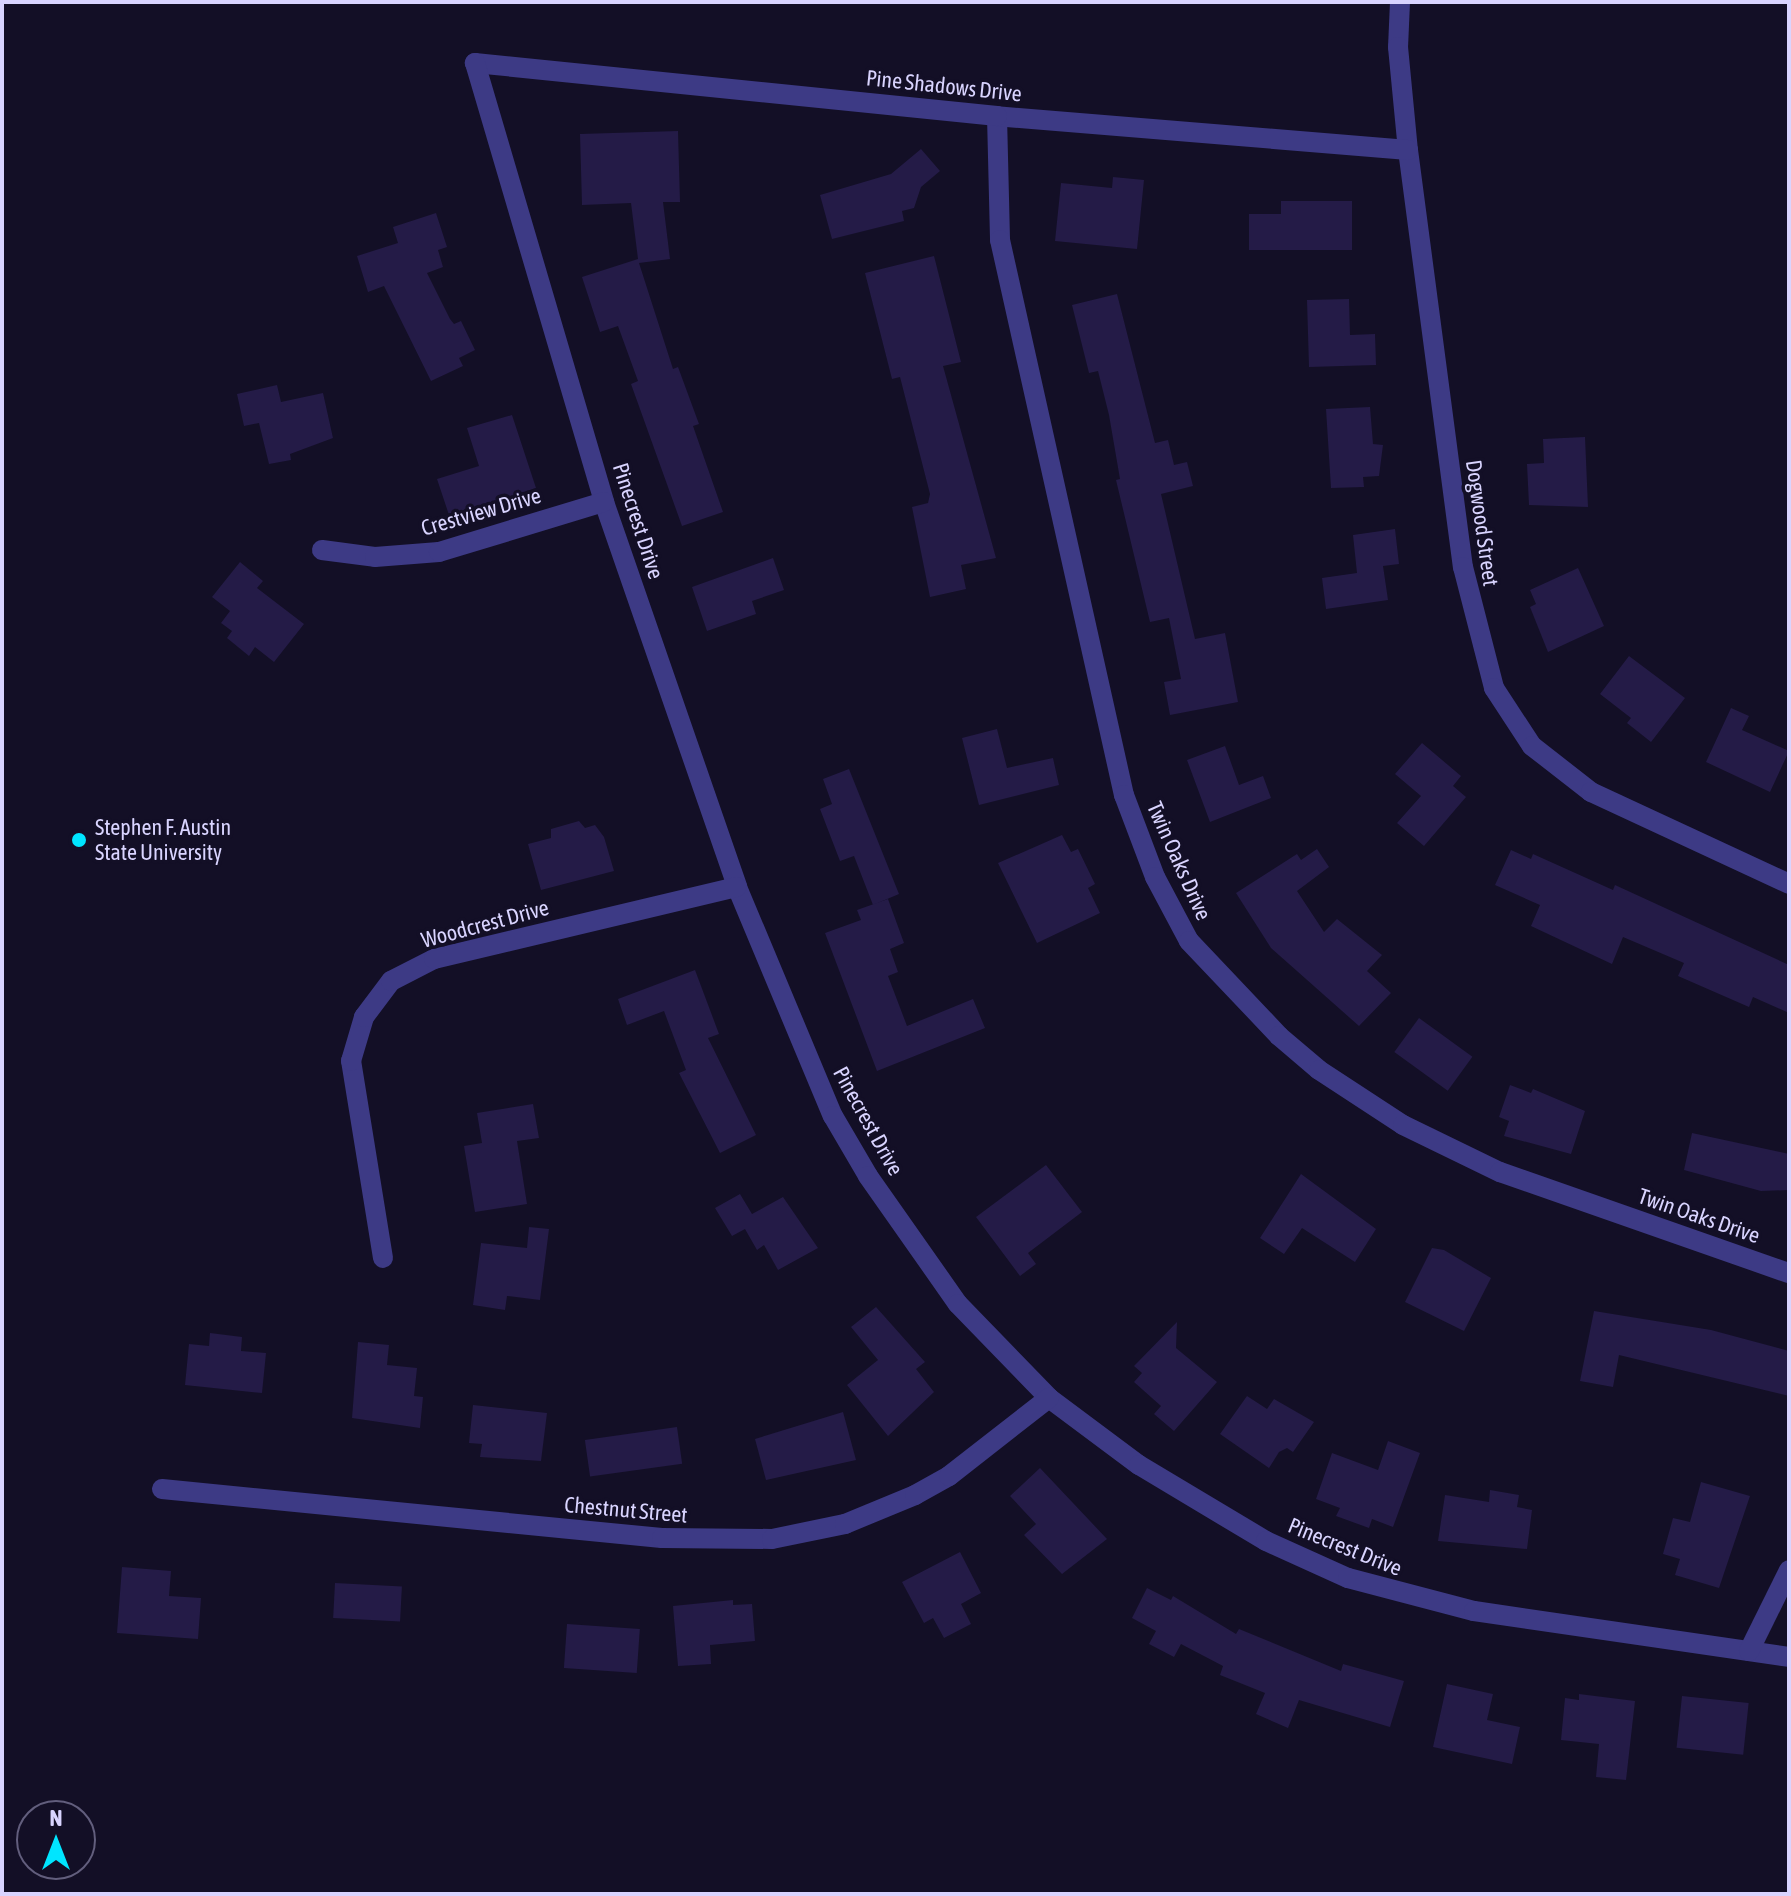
<!DOCTYPE html>
<style>
body{margin:0}
#map{position:relative;width:1791px;height:1896px;overflow:hidden;background:#130f26;font-family:"Asap Condensed",sans-serif}
div>[style]{position:absolute}
.building>*{inset:0;background:#241b47;transform-origin:0 0}
.street>*{height:20px;margin:-10px;padding:0 10px;transform-origin:10px;border-radius:10px;background:#3d3a85}
.dots>*{width:22px;height:22px;translate:-50% -50%;box-sizing:border-box;border:4px solid #130f26;border-radius:50%}
span{translate:-50% -50%;white-space:nowrap;text-align:center;line-height:1.15;-webkit-text-stroke:7px #130f26;paint-order:stroke}
.street-label{font-size:22px;color:#d9d4ff}
.poi-label{font-size:22px;color:#d9d4ff}
.left{translate:0 -50%;text-align:left}
.frame{position:absolute;inset:0;border:4px solid #d9d4ff;pointer-events:none}
.north{position:absolute;left:16px;top:1800px;width:80px;height:80px;box-sizing:border-box;background:#130f26;border:2px solid #625e7d;border-radius:50%;rotate:0deg;font-size:22px;font-weight:700;line-height:32px;text-align:center;color:#d9d4ff}
.north::after{content:'';display:block;margin:auto;width:28px;height:36px;background:#00e5ff;clip-path:polygon(50% 0,100% 100%,50% 72%,0 100%)}
</style>
<div id="map">
<div class="building">
<i style="clip-path:polygon(678px 131px,680px 202px,663px 202px,670px 259px,639px 263px,673px 369px,678px 367px,699px 424px,693px 426px,723px 512px,682px 526px,631px 384px,638px 381px,618px 326px,600px 332px,582px 277px,638px 259px,631px 203px,582px 205px,580px 134px)"></i>
<i style="clip-path:polygon(921px 149px,940px 171px,921px 187px,914px 208px,902px 211px,904px 221px,832px 239px,820px 195px,891px 174px)"></i>
<i style="clip-path:polygon(1113px 177px,1144px 180px,1137px 249px,1055px 241px,1061px 183px,1112px 188px)"></i>
<i style="clip-path:polygon(1281px 201px,1352px 201px,1352px 250px,1249px 250px,1249px 214px,1281px 214px)"></i>
<i style="clip-path:polygon(436px 213px,447px 247px,438px 250px,443px 267px,427px 273px,450px 319px,454px 324px,461px 321px,475px 350px,459px 358px,463px 366px,431px 381px,384px 286px,368px 292px,357px 256px,398px 243px,393px 227px)"></i>
<i style="clip-path:polygon(934px 256px,961px 362px,943px 366px,996px 558px,961px 565px,966px 589px,930px 597px,912px 507px,928px 503px,930px 494px,900px 377px,892px 379px,865px 273px)"></i>
<i style="clip-path:polygon(1117px 294px,1155px 443px,1168px 440px,1174px 465px,1187px 462px,1193px 486px,1161px 494px,1195px 639px,1225px 633px,1238px 702px,1170px 715px,1164px 682px,1181px 679px,1169px 618px,1150px 622px,1116px 480px,1120px 479px,1109px 415px,1098px 371px,1089px 373px,1072px 305px)"></i>
<i style="clip-path:polygon(1349px 299px,1350px 335px,1375px 334px,1376px 365px,1309px 367px,1307px 300px)"></i>
<i style="clip-path:polygon(277px 385px,281px 402px,323px 393px,333px 438px,290px 454px,291px 460px,269px 464px,259px 423px,244px 426px,237px 394px)"></i>
<i style="clip-path:polygon(1370px 407px,1373px 444px,1383px 445px,1379px 476px,1363px 477px,1364px 487px,1331px 488px,1326px 409px)"></i>
<i style="clip-path:polygon(512px 415px,536px 488px,449px 515px,437px 479px,479px 466px,467px 428px)"></i>
<i style="clip-path:polygon(1585px 437px,1588px 507px,1529px 505px,1527px 464px,1544px 463px,1543px 439px)"></i>
<i style="clip-path:polygon(1395px 529px,1399px 564px,1383px 566px,1388px 600px,1326px 609px,1322px 578px,1357px 573px,1353px 535px)"></i>
<i style="clip-path:polygon(773px 558px,784px 590px,752px 601px,756px 614px,707px 631px,692px 587px)"></i>
<i style="clip-path:polygon(240px 562px,263px 581px,257px 588px,304px 624px,274px 662px,255px 647px,249px 656px,227px 638px,232px 631px,221px 623px,230px 611px,212px 597px)"></i>
<i style="clip-path:polygon(1578px 568px,1604px 626px,1548px 652px,1530px 607px,1536px 604px,1530px 590px)"></i>
<i style="clip-path:polygon(1629px 656px,1685px 698px,1651px 742px,1627px 723px,1631px 718px,1600px 694px)"></i>
<i style="clip-path:polygon(1731px 708px,1749px 716px,1742px 730px,1789px 751px,1770px 792px,1706px 762px)"></i>
<i style="clip-path:polygon(997px 729px,1007px 768px,1053px 758px,1059px 785px,979px 805px,962px 738px)"></i>
<i style="clip-path:polygon(1422px 743px,1461px 776px,1453px 786px,1466px 797px,1424px 846px,1397px 823px,1421px 796px,1395px 774px)"></i>
<i style="clip-path:polygon(1225px 746px,1239px 785px,1263px 776px,1271px 798px,1210px 822px,1187px 760px)"></i>
<i style="clip-path:polygon(849px 769px,899px 894px,873px 905px,854px 856px,840px 861px,820px 809px,832px 804px,823px 779px)"></i>
<i style="clip-path:polygon(579px 821px,585px 828px,595px 825px,604px 837px,614px 871px,541px 890px,528px 844px,551px 838px,551px 829px)"></i>
<i style="clip-path:polygon(1062px 835px,1071px 852px,1078px 849px,1095px 884px,1088px 888px,1100px 913px,1037px 943px,998px 863px)"></i>
<i style="clip-path:polygon(1317px 849px,1329px 867px,1297px 891px,1324px 932px,1337px 919px,1382px 955px,1367px 971px,1391px 993px,1359px 1026px,1271px 948px,1236px 893px,1297px 854px,1301px 860px)"></i>
<i style="clip-path:polygon(1511px 850px,1531px 859px,1533px 854px,1613px 890px,1615px 885px,1789px 965px,1789px 1013px,1753px 997px,1749px 1007px,1678px 976px,1684px 963px,1623px 937px,1612px 964px,1531px 926px,1540px 905px,1495px 885px)"></i>
<i style="clip-path:polygon(888px 899px,904px 943px,890px 949px,898px 972px,888px 976px,907px 1026px,973px 999px,985px 1028px,877px 1071px,825px 933px,861px 920px,857px 910px)"></i>
<i style="clip-path:polygon(695px 970px,719px 1034px,708px 1038px,756px 1135px,720px 1153px,679px 1073px,686px 1070px,664px 1011px,627px 1025px,618px 999px)"></i>
<i style="left:1419px;top:1018px;width:66px;height:42px;rotate:36deg"></i>
<i style="clip-path:polygon(1510px 1085px,1531px 1093px,1533px 1089px,1585px 1111px,1571px 1154px,1504px 1136px,1509px 1121px,1499px 1117px)"></i>
<i style="clip-path:polygon(533px 1104px,539px 1138px,517px 1141px,527px 1204px,475px 1212px,464px 1146px,482px 1143px,477px 1113px)"></i>
<i style="clip-path:polygon(1692px 1133px,1789px 1154px,1789px 1190px,1761px 1191px,1684px 1170px)"></i>
<i style="clip-path:polygon(1046px 1165px,1082px 1212px,1028px 1253px,1036px 1264px,1020px 1276px,976px 1217px)"></i>
<i style="clip-path:polygon(1301px 1174px,1376px 1229px,1355px 1262px,1302px 1228px,1284px 1254px,1260px 1238px)"></i>
<i style="clip-path:polygon(740px 1194px,752px 1214px,783px 1197px,818px 1248px,778px 1270px,764px 1245px,757px 1250px,745px 1229px,732px 1236px,715px 1208px)"></i>
<i style="clip-path:polygon(529px 1227px,549px 1229px,540px 1300px,507px 1296px,505px 1310px,473px 1305px,481px 1243px,527px 1248px)"></i>
<i style="clip-path:polygon(1432px 1248px,1444px 1250px,1491px 1278px,1464px 1331px,1405px 1302px)"></i>
<i style="clip-path:polygon(876px 1307px,925px 1362px,916px 1369px,934px 1392px,888px 1436px,847px 1385px,878px 1360px,851px 1327px)"></i>
<i style="clip-path:polygon(1594px 1311px,1711px 1330px,1789px 1351px,1789px 1396px,1619px 1355px,1613px 1387px,1580px 1381px)"></i>
<i style="clip-path:polygon(1177px 1322px,1176px 1348px,1217px 1382px,1174px 1431px,1154px 1414px,1161px 1406px,1134px 1382px,1142px 1373px,1134px 1366px)"></i>
<i style="clip-path:polygon(210px 1333px,242px 1337px,241px 1351px,266px 1353px,262px 1393px,185px 1385px,189px 1344px,209px 1346px)"></i>
<i style="clip-path:polygon(358px 1342px,389px 1345px,387px 1365px,417px 1368px,414px 1396px,423px 1397px,420px 1428px,352px 1418px)"></i>
<i style="clip-path:polygon(1247px 1396px,1267px 1409px,1274px 1399px,1314px 1422px,1293px 1452px,1287px 1448px,1279px 1452px,1269px 1468px,1220px 1434px)"></i>
<i style="clip-path:polygon(473px 1405px,547px 1413px,541px 1461px,480px 1457px,482px 1444px,469px 1443px)"></i>
<i style="clip-path:polygon(843px 1412px,856px 1460px,766px 1480px,755px 1439px)"></i>
<i style="left:677px;top:1427px;width:37px;height:93px;rotate:82deg"></i>
<i style="clip-path:polygon(1388px 1441px,1420px 1453px,1393px 1527px,1372px 1519px,1369px 1528px,1336px 1516px,1340px 1508px,1316px 1499px,1332px 1453px,1378px 1470px)"></i>
<i style="clip-path:polygon(1040px 1468px,1107px 1539px,1062px 1574px,1024px 1535px,1036px 1524px,1010px 1496px)"></i>
<i style="clip-path:polygon(1701px 1482px,1750px 1496px,1719px 1588px,1675px 1575px,1680px 1559px,1663px 1554px,1673px 1518px,1690px 1522px)"></i>
<i style="clip-path:polygon(1490px 1490px,1519px 1495px,1517px 1507px,1532px 1510px,1527px 1549px,1438px 1541px,1445px 1495px,1489px 1502px)"></i>
<i style="clip-path:polygon(960px 1552px,981px 1593px,961px 1604px,971px 1624px,944px 1638px,933px 1618px,924px 1623px,902px 1582px)"></i>
<i style="clip-path:polygon(122px 1567px,171px 1571px,169px 1596px,201px 1598px,198px 1639px,117px 1633px)"></i>
<i style="left:335px;top:1583px;width:67px;height:35px;rotate:3deg"></i>
<i style="clip-path:polygon(1147px 1588px,1171px 1600px,1173px 1596px,1236px 1634px,1239px 1629px,1341px 1671px,1343px 1664px,1404px 1681px,1390px 1727px,1299px 1700px,1288px 1728px,1256px 1714px,1265px 1693px,1220px 1675px,1223px 1666px,1181px 1644px,1174px 1657px,1149px 1644px,1156px 1631px,1132px 1618px)"></i>
<i style="clip-path:polygon(733px 1600px,733px 1605px,752px 1604px,755px 1641px,710px 1645px,711px 1664px,678px 1666px,673px 1606px)"></i>
<i style="left:567px;top:1624px;width:73px;height:44px;rotate:4deg"></i>
<i style="clip-path:polygon(1447px 1684px,1493px 1694px,1487px 1720px,1520px 1727px,1512px 1764px,1433px 1747px)"></i>
<i style="clip-path:polygon(1579px 1694px,1635px 1701px,1626px 1780px,1596px 1777px,1599px 1744px,1561px 1740px,1565px 1698px,1579px 1700px)"></i>
<i style="left:1682px;top:1696px;width:67px;height:52px;rotate:6deg"></i>
</div>
<div class="street">
<i style="left:1400px;top:2px;width:45px;rotate:92.5deg"></i>
<i style="left:1398px;top:47px;width:103px;rotate:84.5deg"></i>
<i style="left:1408px;top:150px;width:421px;rotate:82.5deg"></i>
<i style="left:1463px;top:567px;width:125px;rotate:75.6deg"></i>
<i style="left:1494px;top:688px;width:69px;rotate:56.8deg"></i>
<i style="left:1532px;top:746px;width:75px;rotate:37.9deg"></i>
<i style="left:1591px;top:792px;width:218px;rotate:24.9deg"></i>
<i style="left:997px;top:116px;width:124px;rotate:88.6deg"></i>
<i style="left:1000px;top:240px;width:569px;rotate:77.41deg"></i>
<i style="left:1124px;top:795px;width:88px;rotate:69.3deg"></i>
<i style="left:1155px;top:877px;width:72px;rotate:62deg"></i>
<i style="left:1189px;top:941px;width:131px;rotate:46.5deg"></i>
<i style="left:1279px;top:1036px;width:52px;rotate:40.4deg"></i>
<i style="left:1319px;top:1070px;width:100px;rotate:33.2deg"></i>
<i style="left:1403px;top:1125px;width:108px;rotate:25.9deg"></i>
<i style="left:1500px;top:1172px;width:306px;rotate:19.3deg"></i>
<i style="left:1408px;top:150px;width:412px;rotate:-175.3deg"></i>
<i style="left:997px;top:116px;width:525px;rotate:-174.2deg"></i>
<i style="left:475px;top:63px;width:458px;rotate:73.6deg"></i>
<i style="left:604px;top:502px;width:407px;rotate:70.9deg"></i>
<i style="left:737px;top:887px;width:248px;rotate:67.3deg"></i>
<i style="left:833px;top:1116px;width:69px;rotate:59.7deg"></i>
<i style="left:868px;top:1176px;width:156px;rotate:54.9deg"></i>
<i style="left:958px;top:1304px;width:131px;rotate:45.9deg"></i>
<i style="left:1049px;top:1398px;width:112px;rotate:36.7deg"></i>
<i style="left:1139px;top:1465px;width:148px;rotate:30.9deg"></i>
<i style="left:1266px;top:1541px;width:90px;rotate:24.3deg"></i>
<i style="left:1348px;top:1578px;width:130px;rotate:14.7deg"></i>
<i style="left:1474px;top:1611px;width:318px;rotate:8.3deg"></i>
<i style="left:322px;top:550px;width:53px;rotate:7.5deg"></i>
<i style="left:375px;top:557px;width:64px;rotate:-4.5deg"></i>
<i style="left:439px;top:552px;width:172px;rotate:-16.9deg"></i>
<i style="left:383px;top:1258px;width:200px;rotate:-99.2deg"></i>
<i style="left:351px;top:1061px;width:46px;rotate:-73.5deg"></i>
<i style="left:364px;top:1017px;width:45px;rotate:-53.1deg"></i>
<i style="left:391px;top:981px;width:48px;rotate:-27.1deg"></i>
<i style="left:434px;top:959px;width:311px;rotate:-13.4deg"></i>
<i style="left:162px;top:1489px;width:502px;rotate:5.6deg"></i>
<i style="left:662px;top:1538px;width:110px;rotate:0.5deg"></i>
<i style="left:772px;top:1539px;width:75px;rotate:-11.6deg"></i>
<i style="left:845px;top:1524px;width:76px;rotate:-22.5deg"></i>
<i style="left:915px;top:1495px;width:39px;rotate:-29deg"></i>
<i style="left:949px;top:1476px;width:127px;rotate:-38deg"></i>
<i style="left:1749px;top:1651px;width:90px;rotate:-63.7deg"></i>
</div>
<div class="dots">
<i style="left:79px;top:840px;background:#00e5ff"></i>
</div>
<div class="street-label">
<span style="left:944px;top:86px;rotate:6deg">Pine Shadows Drive</span>
<span style="left:481px;top:512px;rotate:-16deg">Crestview Drive</span>
<span style="left:638px;top:521px;rotate:72deg">Pinecrest Drive</span>
<span style="left:1482px;top:523px;rotate:82deg">Dogwood Street</span>
<span style="left:1179px;top:861px;rotate:66deg">Twin Oaks Drive</span>
<span style="left:485px;top:924px;rotate:-15deg">Woodcrest Drive</span>
<span style="left:868px;top:1121px;rotate:61deg">Pinecrest Drive</span>
<span style="left:1699px;top:1216px;rotate:19deg">Twin Oaks Drive</span>
<span style="left:626px;top:1510px;rotate:5deg">Chestnut Street</span>
<span style="left:1345px;top:1547px;rotate:22deg">Pinecrest Drive</span>
</div>
<div class="poi-label">
<span class="left" style="left:95px;top:840px">Stephen F. Austin<br>State University</span>
</div>
<div class="frame"></div>
<div class="north">N</div>
</div>
